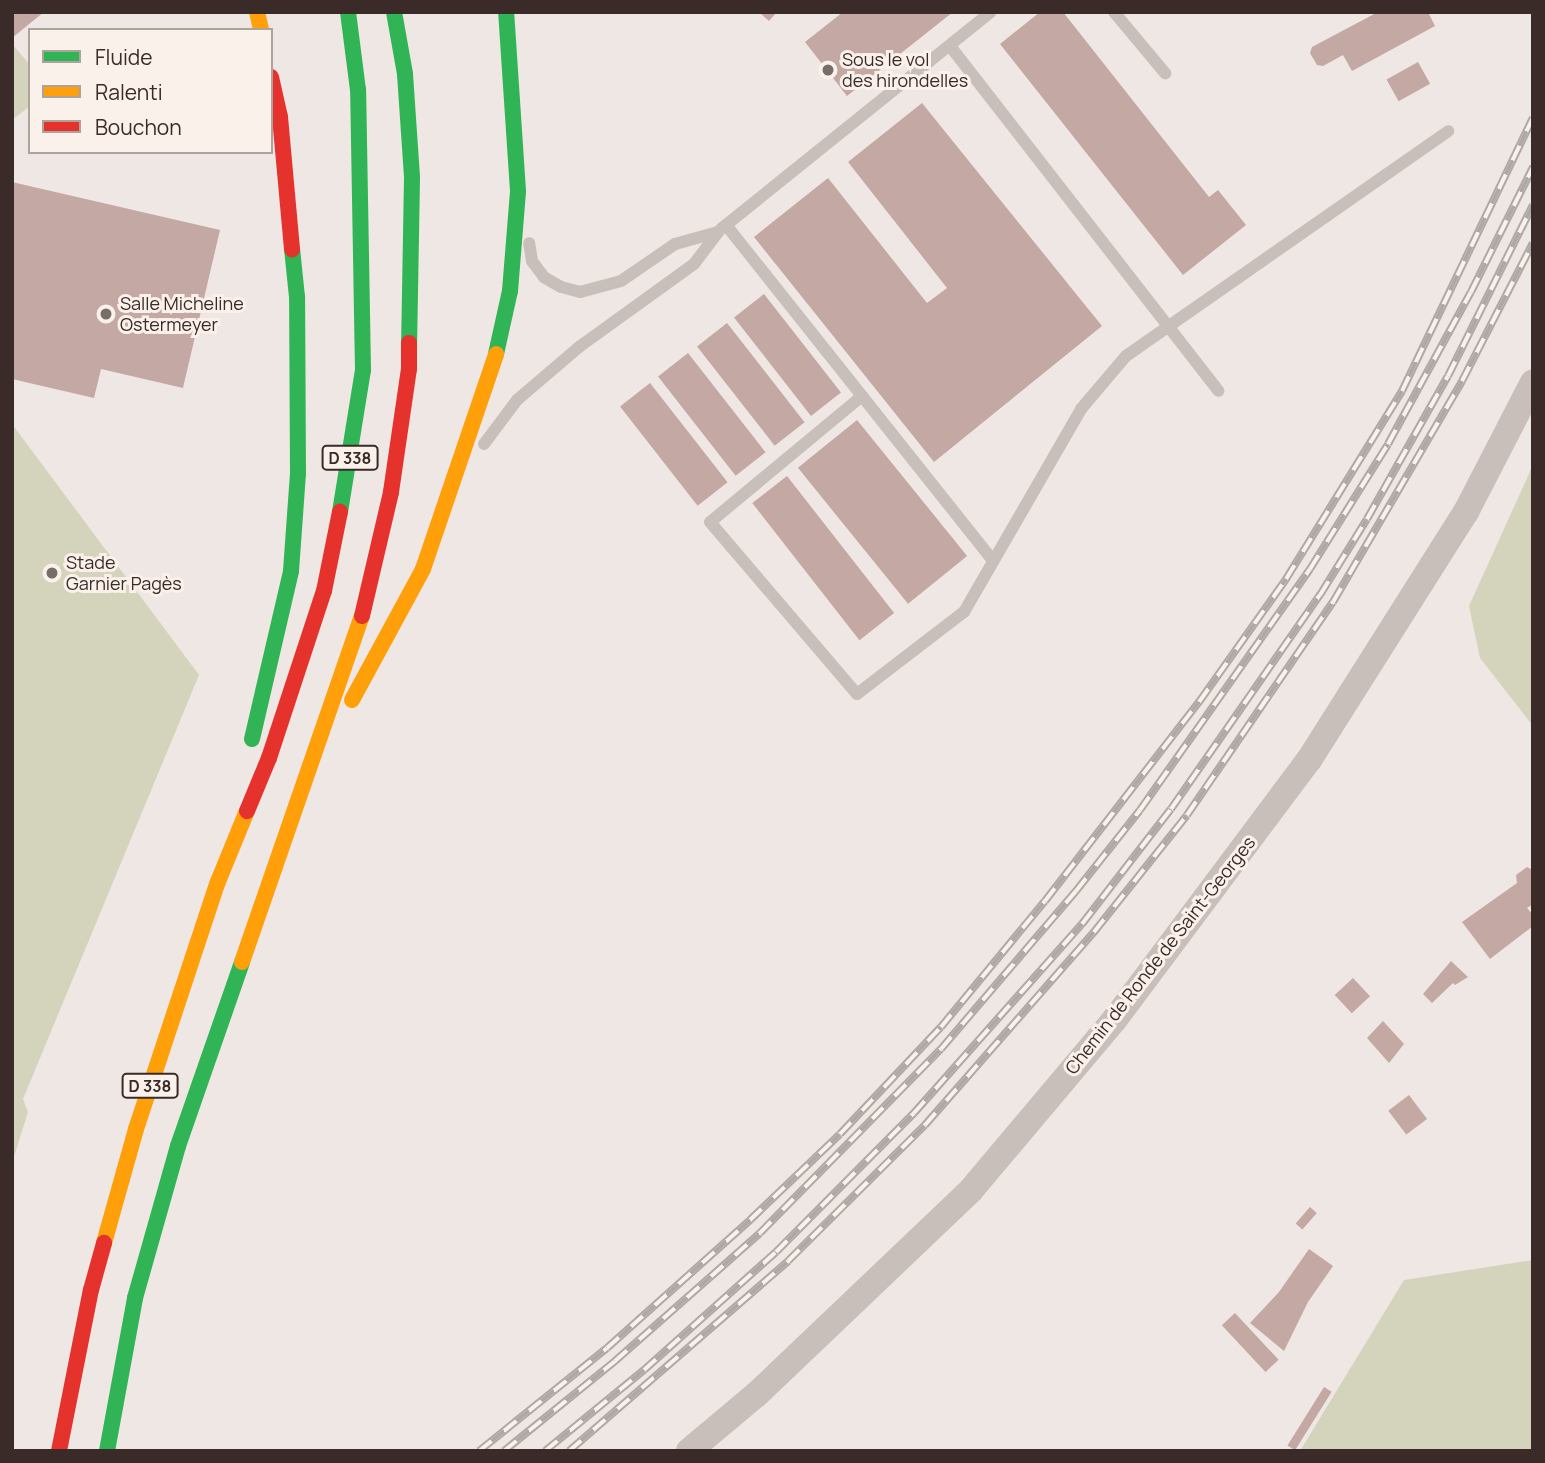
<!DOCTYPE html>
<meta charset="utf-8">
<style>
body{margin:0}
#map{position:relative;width:1545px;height:1463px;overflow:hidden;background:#efe7e3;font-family:Manrope,sans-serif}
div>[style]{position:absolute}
.green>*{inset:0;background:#d4d4bc}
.building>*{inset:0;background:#c4a8a4;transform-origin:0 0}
.lane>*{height:12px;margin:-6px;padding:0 6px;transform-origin:6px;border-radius:6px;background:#c8bfbb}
.street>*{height:26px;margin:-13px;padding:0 13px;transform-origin:13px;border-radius:13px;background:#c8bfbb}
.fast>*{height:16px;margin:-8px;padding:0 8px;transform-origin:8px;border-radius:8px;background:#30b455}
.slow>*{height:16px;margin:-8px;padding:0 8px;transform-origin:8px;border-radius:8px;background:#ff9f0a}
.jam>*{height:16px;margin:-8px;padding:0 8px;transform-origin:8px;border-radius:8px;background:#e5322d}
.rail>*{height:8px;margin-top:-4px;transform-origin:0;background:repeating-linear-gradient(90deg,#fbf1eb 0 16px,#b0a8a5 0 32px);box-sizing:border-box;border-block:2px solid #b0a8a5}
.dots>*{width:19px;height:19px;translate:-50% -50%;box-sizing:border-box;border:4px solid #fbf1eb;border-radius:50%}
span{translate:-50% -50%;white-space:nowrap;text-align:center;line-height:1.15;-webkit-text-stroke:6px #fbf1eb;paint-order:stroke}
.shield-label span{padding:2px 5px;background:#fbf1eb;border:2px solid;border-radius:5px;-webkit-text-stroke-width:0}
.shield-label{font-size:16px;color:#3a2b29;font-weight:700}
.poi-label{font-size:18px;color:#3a2b29}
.left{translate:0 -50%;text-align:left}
.street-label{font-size:18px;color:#3a2b29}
.frame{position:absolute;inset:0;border:14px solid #3a2b29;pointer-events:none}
.legend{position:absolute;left:28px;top:28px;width:245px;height:126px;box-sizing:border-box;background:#fbf1eb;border:2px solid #aea29d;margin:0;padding:9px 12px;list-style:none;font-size:21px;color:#3a2b29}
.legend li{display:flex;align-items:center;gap:14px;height:35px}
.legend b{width:35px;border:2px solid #aea29d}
</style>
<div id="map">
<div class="green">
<i style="clip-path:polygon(13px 45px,30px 65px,30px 106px,12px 120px)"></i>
<i style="clip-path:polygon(12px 424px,199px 675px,23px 1099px,28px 1112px,12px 1163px)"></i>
<i style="clip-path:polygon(1533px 465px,1533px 726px,1480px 658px,1469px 606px)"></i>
<i style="clip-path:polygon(1533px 1260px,1533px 1451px,1300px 1451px,1404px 1280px)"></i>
</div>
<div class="building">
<i style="clip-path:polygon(12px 12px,44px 12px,12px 38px)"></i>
<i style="clip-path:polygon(759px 12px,777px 12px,769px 21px)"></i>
<i style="clip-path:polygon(843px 12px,953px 12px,847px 96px,805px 42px)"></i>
<i style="clip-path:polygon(1040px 12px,1063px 12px,1209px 197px,1218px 190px,1246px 225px,1183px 275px,1000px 44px)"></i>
<i style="clip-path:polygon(1378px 12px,1428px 12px,1435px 26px,1352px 71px,1343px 55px,1323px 66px,1317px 65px,1310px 53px,1312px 47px)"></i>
<i style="left:1418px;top:62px;width:25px;height:36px;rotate:61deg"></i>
<i style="clip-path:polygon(922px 103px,1102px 326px,934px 462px,754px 237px,828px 178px,927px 303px,947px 288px,848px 162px)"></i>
<i style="clip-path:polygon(12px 182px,220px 230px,183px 388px,101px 369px,94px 398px,12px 379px)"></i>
<i style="left:764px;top:294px;width:125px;height:38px;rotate:52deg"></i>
<i style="left:727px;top:323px;width:126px;height:38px;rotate:52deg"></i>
<i style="left:688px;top:353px;width:126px;height:38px;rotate:52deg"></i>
<i style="left:650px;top:383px;width:126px;height:38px;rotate:52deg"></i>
<i style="left:857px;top:420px;width:175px;height:76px;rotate:51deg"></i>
<i style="left:787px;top:476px;width:174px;height:44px;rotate:52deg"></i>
<i style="clip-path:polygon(1527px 867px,1533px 870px,1533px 904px,1527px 908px,1533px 915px,1533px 926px,1490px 959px,1462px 922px,1517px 883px,1516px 875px)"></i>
<i style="clip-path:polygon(1451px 961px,1468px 977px,1455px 985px,1453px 983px,1432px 1003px,1423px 994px)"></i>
<i style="left:1353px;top:978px;width:25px;height:25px;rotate:47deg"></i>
<i style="clip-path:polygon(1383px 1021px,1404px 1044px,1389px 1063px,1367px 1038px)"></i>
<i style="left:1409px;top:1095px;width:30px;height:26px;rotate:53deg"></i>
<i style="left:1310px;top:1207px;width:9px;height:22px;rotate:41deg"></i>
<i style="clip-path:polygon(1309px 1249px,1333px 1266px,1308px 1302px,1284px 1351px,1250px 1323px,1279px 1292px)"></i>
<i style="left:1235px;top:1313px;width:64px;height:18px;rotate:47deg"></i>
<i style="left:1324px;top:1387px;width:9px;height:69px;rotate:32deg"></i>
</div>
<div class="lane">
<i style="left:1114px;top:12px;width:80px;rotate:50.1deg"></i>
<i style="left:950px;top:46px;width:437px;rotate:52.1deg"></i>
<i style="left:726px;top:225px;width:429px;rotate:51.5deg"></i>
<i style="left:721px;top:229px;width:346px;rotate:-38.8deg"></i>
<i style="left:862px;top:396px;width:197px;rotate:140.3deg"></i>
<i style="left:710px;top:522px;width:226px;rotate:49.5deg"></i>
<i style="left:857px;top:694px;width:135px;rotate:-37.5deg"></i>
<i style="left:964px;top:612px;width:234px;rotate:-60deg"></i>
<i style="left:1081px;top:409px;width:70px;rotate:-49.7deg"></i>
<i style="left:1126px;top:356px;width:393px;rotate:-34.9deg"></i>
<i style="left:484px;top:444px;width:55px;rotate:-53.1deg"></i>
<i style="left:517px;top:400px;width:82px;rotate:-40.5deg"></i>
<i style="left:579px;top:347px;width:142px;rotate:-35.8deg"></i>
<i style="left:694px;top:264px;width:40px;rotate:-53deg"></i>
<i style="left:718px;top:232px;width:45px;rotate:164.4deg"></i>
<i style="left:675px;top:244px;width:65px;rotate:145.6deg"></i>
<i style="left:621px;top:281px;width:42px;rotate:165deg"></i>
<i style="left:580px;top:292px;width:20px;rotate:-165deg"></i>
<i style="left:561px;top:287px;width:20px;rotate:-150deg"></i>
<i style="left:544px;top:277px;width:20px;rotate:-127deg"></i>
<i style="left:532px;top:261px;width:18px;rotate:-99deg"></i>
</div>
<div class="street">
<i style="left:689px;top:1451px;width:89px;rotate:-40deg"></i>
<i style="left:757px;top:1394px;width:296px;rotate:-43.6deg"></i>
<i style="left:971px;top:1190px;width:224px;rotate:-49.9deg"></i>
<i style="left:1115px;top:1019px;width:324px;rotate:-53.2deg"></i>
<i style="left:1309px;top:760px;width:294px;rotate:-57.7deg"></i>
<i style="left:1466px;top:512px;width:146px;rotate:-62.7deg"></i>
</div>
<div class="fast">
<i style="left:394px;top:12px;width:63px;rotate:79.9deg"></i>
<i style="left:405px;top:74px;width:104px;rotate:86.1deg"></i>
<i style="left:412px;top:178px;width:165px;rotate:91deg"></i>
<i style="left:496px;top:354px;width:65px;rotate:-77.5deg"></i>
<i style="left:510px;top:291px;width:100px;rotate:-85.4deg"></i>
<i style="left:518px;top:191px;width:179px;rotate:-93.8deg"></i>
<i style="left:340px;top:512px;width:144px;rotate:-80.8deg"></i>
<i style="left:363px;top:370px;width:280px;rotate:-91deg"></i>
<i style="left:358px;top:90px;width:79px;rotate:-97.3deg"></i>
<i style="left:252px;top:739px;width:172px;rotate:-76.9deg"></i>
<i style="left:291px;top:571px;width:98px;rotate:-85.9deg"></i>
<i style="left:298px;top:473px;width:176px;rotate:-90.3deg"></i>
<i style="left:297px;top:297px;width:48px;rotate:-95.9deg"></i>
<i style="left:107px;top:1451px;width:156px;rotate:-79.6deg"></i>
<i style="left:135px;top:1298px;width:158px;rotate:-74.2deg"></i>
<i style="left:178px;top:1146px;width:195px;rotate:-70.8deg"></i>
</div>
<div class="slow">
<i style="left:257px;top:12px;width:18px;rotate:77deg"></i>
<i style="left:352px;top:700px;width:149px;rotate:-61.5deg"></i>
<i style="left:423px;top:569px;width:227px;rotate:-71.2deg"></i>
<i style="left:242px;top:962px;width:366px;rotate:-70.9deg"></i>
<i style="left:104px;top:1243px;width:118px;rotate:-74.3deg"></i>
<i style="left:136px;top:1129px;width:258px;rotate:-71.7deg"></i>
<i style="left:217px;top:884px;width:79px;rotate:-67.7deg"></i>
</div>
<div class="jam">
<i style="left:271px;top:77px;width:41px;rotate:77.3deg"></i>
<i style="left:280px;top:117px;width:133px;rotate:84.8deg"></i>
<i style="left:362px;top:616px;width:127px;rotate:-76.8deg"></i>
<i style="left:391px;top:492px;width:124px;rotate:-81.7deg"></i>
<i style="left:409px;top:369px;width:26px;rotate:-90deg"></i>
<i style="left:247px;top:811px;width:57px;rotate:-67.5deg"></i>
<i style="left:269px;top:758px;width:176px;rotate:-71.8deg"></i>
<i style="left:324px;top:591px;width:81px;rotate:-78.6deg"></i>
<i style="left:59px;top:1451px;width:164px;rotate:-78.8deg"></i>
<i style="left:91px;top:1290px;width:49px;rotate:-74.5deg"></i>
</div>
<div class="rail">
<i style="left:479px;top:1451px;width:164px;rotate:-38.8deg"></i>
<i style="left:607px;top:1348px;width:192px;rotate:-41.8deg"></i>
<i style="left:750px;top:1220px;width:124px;rotate:-43.7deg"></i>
<i style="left:840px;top:1134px;width:147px;rotate:-46.7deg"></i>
<i style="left:941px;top:1027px;width:163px;rotate:-50.5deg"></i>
<i style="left:1045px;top:901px;width:252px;rotate:-52.3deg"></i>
<i style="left:1199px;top:702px;width:151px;rotate:-54.7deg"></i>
<i style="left:1286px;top:579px;width:221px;rotate:-58.3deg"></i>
<i style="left:1402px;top:391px;width:303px;rotate:-64.4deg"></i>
<i style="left:504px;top:1451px;width:143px;rotate:-39deg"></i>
<i style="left:615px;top:1361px;width:193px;rotate:-41.4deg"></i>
<i style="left:760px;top:1233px;width:258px;rotate:-45.5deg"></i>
<i style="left:941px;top:1049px;width:208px;rotate:-49.5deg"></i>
<i style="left:1076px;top:891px;width:103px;rotate:-51.7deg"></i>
<i style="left:1140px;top:810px;width:295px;rotate:-54.8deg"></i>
<i style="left:1310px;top:569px;width:147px;rotate:-58deg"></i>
<i style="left:1388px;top:444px;width:173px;rotate:-61.4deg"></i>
<i style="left:1471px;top:292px;width:140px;rotate:-63.6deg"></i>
<i style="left:545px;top:1451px;width:128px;rotate:-39.3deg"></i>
<i style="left:644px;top:1370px;width:177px;rotate:-41.8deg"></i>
<i style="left:776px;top:1252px;width:196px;rotate:-45.2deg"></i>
<i style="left:914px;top:1113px;width:253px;rotate:-48.4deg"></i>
<i style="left:1082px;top:924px;width:145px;rotate:-52.3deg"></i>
<i style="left:1171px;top:809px;width:261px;rotate:-55.2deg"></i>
<i style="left:1320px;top:595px;width:89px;rotate:-58.3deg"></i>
<i style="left:1367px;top:519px;width:164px;rotate:-60.5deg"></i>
<i style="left:1448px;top:376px;width:191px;rotate:-63.6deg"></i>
<i style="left:569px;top:1451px;width:290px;rotate:-40.9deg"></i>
<i style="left:788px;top:1261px;width:193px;rotate:-44.8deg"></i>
<i style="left:925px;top:1125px;width:257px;rotate:-48.8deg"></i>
<i style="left:1094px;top:932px;width:149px;rotate:-51.5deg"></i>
<i style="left:1187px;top:815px;width:258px;rotate:-55.6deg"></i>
<i style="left:1333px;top:602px;width:256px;rotate:-59.7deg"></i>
<i style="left:1462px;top:381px;width:155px;rotate:-62.8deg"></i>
</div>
<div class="dots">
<i style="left:828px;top:70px;background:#796d6a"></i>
<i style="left:106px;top:314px;background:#796d6a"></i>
<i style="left:52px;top:573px;background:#796d6a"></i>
</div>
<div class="shield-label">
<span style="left:350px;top:458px">D 338</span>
<span style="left:150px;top:1086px">D 338</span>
</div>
<div class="poi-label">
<span class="left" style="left:842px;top:70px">Sous le vol<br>des hirondelles</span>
<span class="left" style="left:120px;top:314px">Salle Micheline<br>Ostermeyer</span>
<span class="left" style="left:66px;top:573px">Stade<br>Garnier Pagès</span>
</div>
<div class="street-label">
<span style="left:1160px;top:955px;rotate:-52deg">Chemin de Ronde de Saint-Georges</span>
</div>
<div class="frame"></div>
<ul class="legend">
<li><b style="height:9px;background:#30b455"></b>Fluide</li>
<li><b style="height:9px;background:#ff9f0a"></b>Ralenti</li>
<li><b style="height:9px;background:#e5322d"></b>Bouchon</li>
</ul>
</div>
